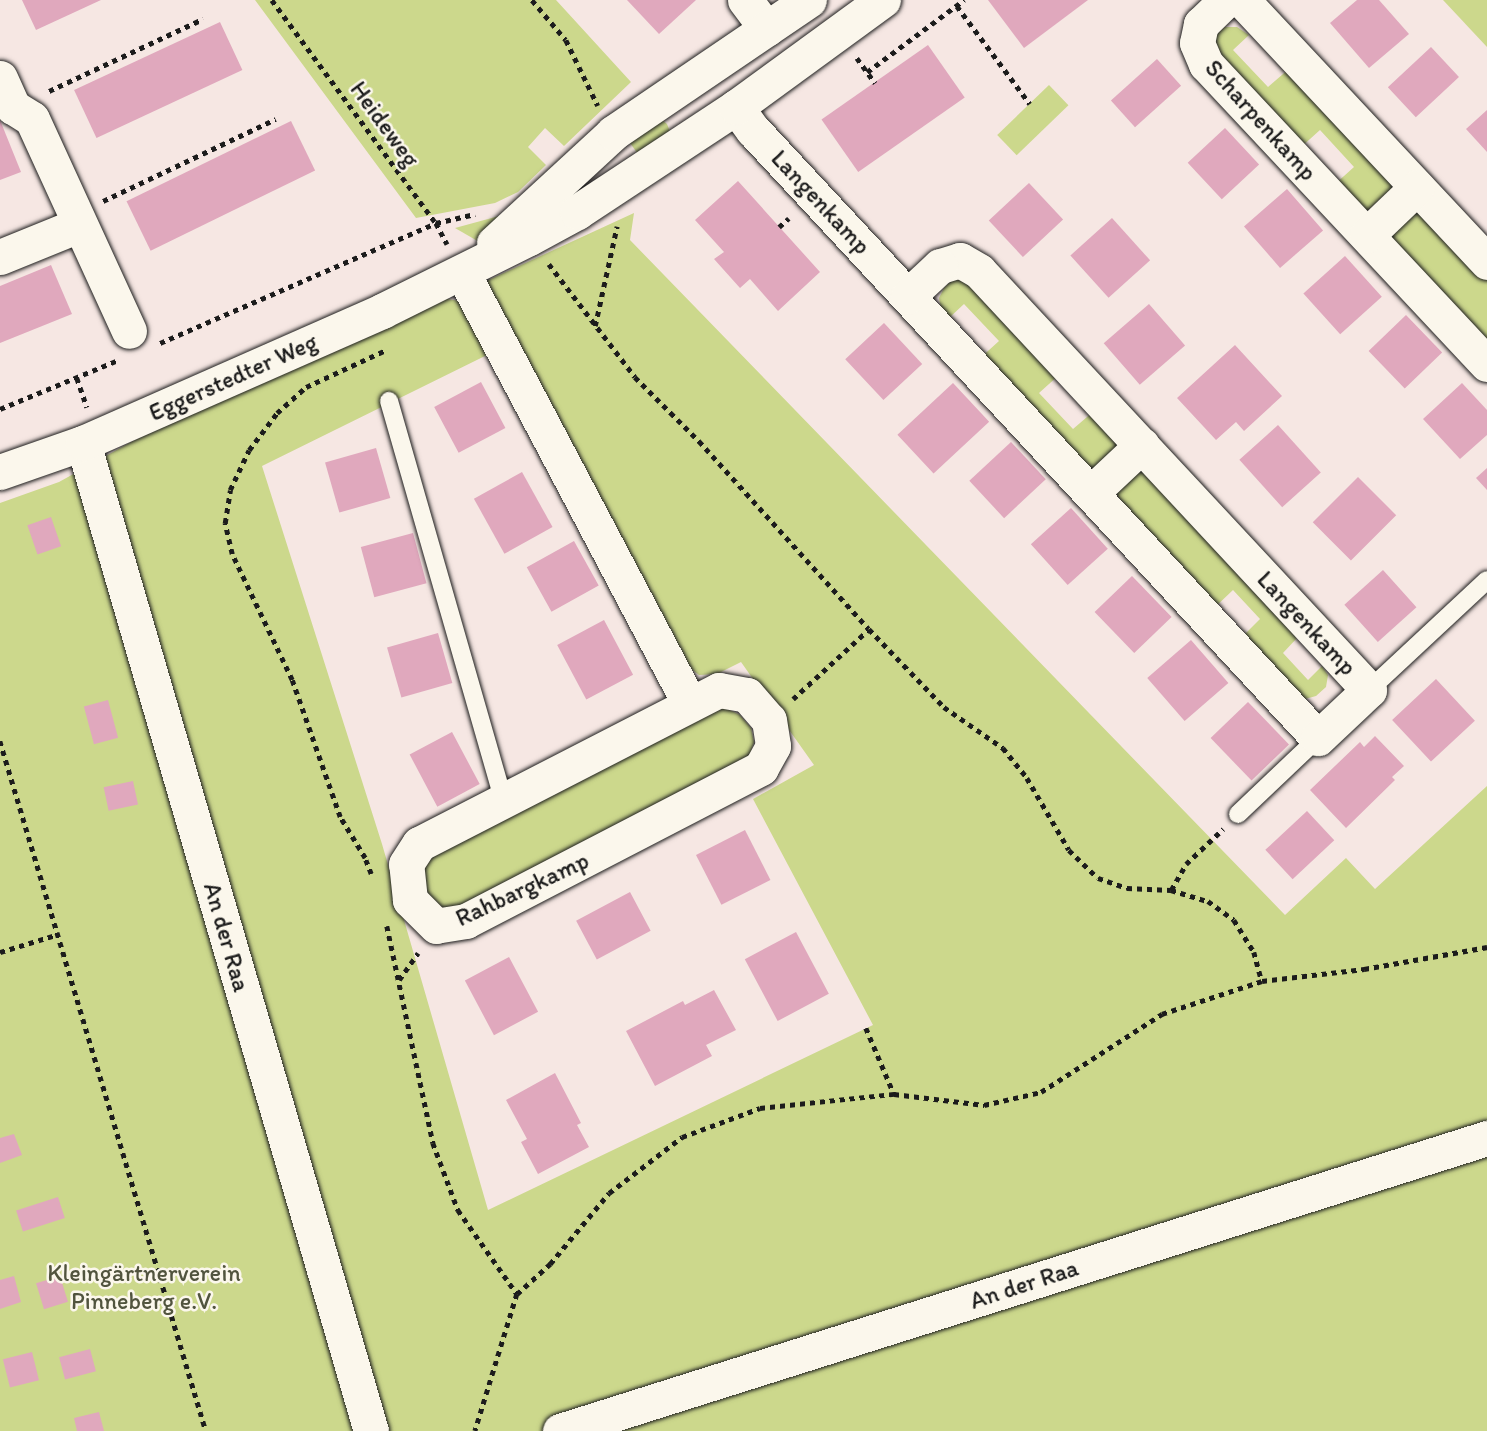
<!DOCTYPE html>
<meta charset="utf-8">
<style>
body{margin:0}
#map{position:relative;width:1487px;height:1431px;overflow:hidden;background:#f6e7e3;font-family:Itim,sans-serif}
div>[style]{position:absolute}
.green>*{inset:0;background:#ccd88c;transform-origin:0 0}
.building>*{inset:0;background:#e0a8bd;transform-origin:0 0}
.path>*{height:4.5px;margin-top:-2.25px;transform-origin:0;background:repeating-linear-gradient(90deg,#1c1c1c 0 5px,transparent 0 10px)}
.roads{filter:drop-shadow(0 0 2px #1c1c1c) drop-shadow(0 0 2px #1c1c1c)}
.service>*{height:18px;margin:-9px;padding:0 9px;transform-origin:9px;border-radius:9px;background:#fbf7ec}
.minor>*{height:35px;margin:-17.5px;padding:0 17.5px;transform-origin:17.5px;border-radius:17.5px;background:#fbf7ec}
span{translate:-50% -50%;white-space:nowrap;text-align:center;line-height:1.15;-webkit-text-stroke:5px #fbf7ec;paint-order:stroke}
.street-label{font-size:24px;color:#1c1c1c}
.park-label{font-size:24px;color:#51543e}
</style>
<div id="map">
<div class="green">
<i style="clip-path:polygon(255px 0,556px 0,631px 82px,564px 146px,545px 128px,528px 147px,546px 165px,518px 192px,495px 203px,416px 218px)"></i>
<i style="clip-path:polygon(1443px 0,1487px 0,1487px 47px)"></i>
<i style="clip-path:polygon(1225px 27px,1237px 27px,1249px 35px,1233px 50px,1268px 87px,1290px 68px,1388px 176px,1392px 188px,1367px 211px,1334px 185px,1354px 167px,1320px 130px,1300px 148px,1212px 49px,1215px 36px)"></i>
<i style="left:1049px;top:85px;width:28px;height:72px;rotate:46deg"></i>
<i style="clip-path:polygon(660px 118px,667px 124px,671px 134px,642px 160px,626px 137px)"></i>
<i style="clip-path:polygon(1418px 210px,1487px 278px,1487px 348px,1389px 235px,1393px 227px)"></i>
<i style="clip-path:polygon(517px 211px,481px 243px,455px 228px)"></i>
<i style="clip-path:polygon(634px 213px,630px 240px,1285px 915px,1346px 858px,1375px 889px,1487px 786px,1487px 1431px,0 1431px,0 503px,59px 482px,131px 442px,441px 298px,460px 301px,487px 355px,262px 466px,382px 844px,488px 1210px,873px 1025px,753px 799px,814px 765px,741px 662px,717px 674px,699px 675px,685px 664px,482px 283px)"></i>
<i style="clip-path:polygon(963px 278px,1059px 375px,1039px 393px,1073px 429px,1094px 411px,1117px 443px,1113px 456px,1090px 470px,978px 360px,999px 341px,964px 304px,949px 318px,941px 309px,939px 298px,944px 288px,951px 281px)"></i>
<i style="clip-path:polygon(1142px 470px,1297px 638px,1283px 653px,1308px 680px,1322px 666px,1328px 675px,1326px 687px,1316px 696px,1305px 699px,1240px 639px,1260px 619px,1233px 590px,1213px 609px,1115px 493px,1129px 473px)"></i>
<i style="clip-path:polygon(726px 708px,740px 715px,751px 728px,754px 742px,749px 757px,449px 911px,433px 906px,424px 890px,421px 874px,426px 860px,439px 848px,709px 710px)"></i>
</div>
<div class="building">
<i style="clip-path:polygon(22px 0,101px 0,36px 30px)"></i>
<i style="clip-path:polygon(627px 0,696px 0,659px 34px)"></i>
<i style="clip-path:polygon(988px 0,1088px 0,1024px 48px)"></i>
<i style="clip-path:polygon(1357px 0,1379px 0,1409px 34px,1369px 68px,1330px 23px)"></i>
<i style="left:220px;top:22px;width:53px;height:161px;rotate:65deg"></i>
<i style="left:928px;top:45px;width:64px;height:130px;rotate:55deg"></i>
<i style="left:1431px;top:47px;width:41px;height:59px;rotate:47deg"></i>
<i style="left:1157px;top:59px;width:36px;height:62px;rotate:48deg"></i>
<i style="clip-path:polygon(1487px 110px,1487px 152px,1466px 129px)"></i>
<i style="clip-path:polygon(0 120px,21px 172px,0 180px)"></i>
<i style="left:291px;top:121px;width:55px;height:183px;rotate:64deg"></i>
<i style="left:1225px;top:128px;width:50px;height:51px;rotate:47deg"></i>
<i style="clip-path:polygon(738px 181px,820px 272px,778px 311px,750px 279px,740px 288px,714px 259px,724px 252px,695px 220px)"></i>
<i style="left:1029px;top:183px;width:50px;height:55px;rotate:47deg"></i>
<i style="left:1287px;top:189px;width:55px;height:57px;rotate:49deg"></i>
<i style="left:1112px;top:218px;width:57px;height:56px;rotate:48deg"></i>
<i style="left:1345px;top:256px;width:55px;height:56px;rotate:48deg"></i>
<i style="clip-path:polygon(51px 265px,72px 314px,0 343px,0 286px)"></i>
<i style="left:1149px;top:304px;width:55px;height:60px;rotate:49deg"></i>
<i style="left:1406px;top:315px;width:52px;height:52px;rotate:46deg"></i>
<i style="left:884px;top:323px;width:56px;height:53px;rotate:47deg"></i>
<i style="clip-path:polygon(1235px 345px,1282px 396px,1244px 431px,1236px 422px,1216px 440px,1177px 398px)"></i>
<i style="left:481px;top:382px;width:52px;height:53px;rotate:62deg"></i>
<i style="left:953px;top:383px;width:53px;height:76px;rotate:47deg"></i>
<i style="clip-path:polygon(1462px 383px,1487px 410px,1487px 435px,1460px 459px,1423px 419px)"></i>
<i style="left:1278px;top:425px;width:64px;height:52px;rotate:48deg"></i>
<i style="left:1011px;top:442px;width:51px;height:57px;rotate:47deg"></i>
<i style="left:376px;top:448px;width:52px;height:53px;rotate:74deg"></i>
<i style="clip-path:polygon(1487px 468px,1487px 490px,1476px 478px)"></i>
<i style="left:522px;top:472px;width:63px;height:55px;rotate:61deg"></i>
<i style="left:1358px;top:477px;width:54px;height:64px;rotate:45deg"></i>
<i style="left:1071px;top:508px;width:55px;height:54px;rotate:48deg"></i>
<i style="left:51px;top:517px;width:31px;height:25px;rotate:71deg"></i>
<i style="left:413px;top:533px;width:52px;height:54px;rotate:75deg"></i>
<i style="left:574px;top:541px;width:51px;height:54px;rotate:61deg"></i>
<i style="left:1383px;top:570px;width:50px;height:52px;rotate:48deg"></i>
<i style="left:1132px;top:576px;width:57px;height:52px;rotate:46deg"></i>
<i style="left:604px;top:620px;width:62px;height:53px;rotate:62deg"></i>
<i style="left:438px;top:633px;width:52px;height:53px;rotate:74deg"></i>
<i style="left:1191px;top:640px;width:57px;height:58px;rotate:49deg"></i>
<i style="left:1436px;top:679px;width:57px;height:60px;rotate:47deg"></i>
<i style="left:108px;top:700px;width:39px;height:25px;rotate:75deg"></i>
<i style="left:1248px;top:702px;width:59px;height:52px;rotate:46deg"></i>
<i style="left:452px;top:732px;width:59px;height:48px;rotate:62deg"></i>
<i style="clip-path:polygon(1375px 736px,1404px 766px,1392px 777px,1395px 780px,1346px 828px,1310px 790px,1360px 742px,1364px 747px)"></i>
<i style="left:133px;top:781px;width:24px;height:30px;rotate:78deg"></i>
<i style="left:1307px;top:811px;width:40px;height:57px;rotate:47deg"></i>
<i style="left:745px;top:830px;width:56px;height:55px;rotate:63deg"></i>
<i style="left:630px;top:892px;width:44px;height:61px;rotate:62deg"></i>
<i style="left:796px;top:932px;width:70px;height:58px;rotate:62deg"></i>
<i style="left:509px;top:957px;width:62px;height:50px;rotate:62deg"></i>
<i style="clip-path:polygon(714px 990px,736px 1030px,706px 1045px,712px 1056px,655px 1086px,626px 1031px,683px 1001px,685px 1005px)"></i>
<i style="clip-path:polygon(555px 1073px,581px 1123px,577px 1125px,589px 1147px,538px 1174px,521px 1142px,527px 1139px,506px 1100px)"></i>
<i style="clip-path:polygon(14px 1134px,22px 1155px,0 1163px,0 1138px)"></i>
<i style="left:58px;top:1197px;width:22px;height:44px;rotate:72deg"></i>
<i style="clip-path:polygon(14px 1276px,21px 1302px,0 1309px,0 1280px)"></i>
<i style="left:60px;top:1276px;width:27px;height:25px;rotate:73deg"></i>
<i style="left:90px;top:1349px;width:23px;height:32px;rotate:75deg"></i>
<i style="left:32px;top:1352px;width:29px;height:30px;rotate:76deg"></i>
<i style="clip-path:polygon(99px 1412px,104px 1431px,77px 1431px,74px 1418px)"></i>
</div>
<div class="path">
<i style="left:272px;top:0;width:277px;rotate:53.7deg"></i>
<i style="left:436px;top:223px;width:24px;rotate:62deg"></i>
<i style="left:532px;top:0;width:52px;rotate:49.6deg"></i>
<i style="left:566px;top:40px;width:73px;rotate:64.1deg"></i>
<i style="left:957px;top:6px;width:122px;rotate:53.3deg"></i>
<i style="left:857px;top:58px;width:31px;rotate:54deg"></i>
<i style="left:867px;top:72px;width:121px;rotate:-36.6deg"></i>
<i style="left:49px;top:91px;width:170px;rotate:-25.1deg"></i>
<i style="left:103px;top:201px;width:191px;rotate:-25.4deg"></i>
<i style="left:779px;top:227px;width:13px;rotate:-42deg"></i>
<i style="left:549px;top:264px;width:142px;rotate:52.7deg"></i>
<i style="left:635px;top:377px;width:91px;rotate:45deg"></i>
<i style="left:699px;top:441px;width:253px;rotate:47.9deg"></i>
<i style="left:869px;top:629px;width:108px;rotate:46.1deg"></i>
<i style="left:944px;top:707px;width:72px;rotate:34.8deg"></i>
<i style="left:1003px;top:748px;width:38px;rotate:51deg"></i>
<i style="left:1027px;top:778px;width:83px;rotate:59.7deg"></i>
<i style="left:1069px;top:850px;width:40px;rotate:44deg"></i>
<i style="left:1098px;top:878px;width:31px;rotate:19deg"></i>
<i style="left:1127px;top:888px;width:44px;rotate:2.6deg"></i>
<i style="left:1171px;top:890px;width:39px;rotate:17deg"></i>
<i style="left:1208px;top:901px;width:32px;rotate:36deg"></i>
<i style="left:1234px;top:920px;width:38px;rotate:58deg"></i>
<i style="left:1254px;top:952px;width:30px;rotate:75deg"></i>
<i style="left:595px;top:326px;width:102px;rotate:-77.6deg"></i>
<i style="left:160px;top:343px;width:301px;rotate:-23.5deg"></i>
<i style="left:436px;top:223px;width:40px;rotate:-13deg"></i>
<i style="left:77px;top:378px;width:31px;rotate:71deg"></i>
<i style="left:0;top:409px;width:126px;rotate:-22.5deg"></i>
<i style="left:793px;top:699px;width:103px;rotate:-42.6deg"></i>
<i style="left:0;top:741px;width:720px;rotate:73.38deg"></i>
<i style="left:371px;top:874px;width:17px;rotate:-111deg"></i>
<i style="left:365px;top:858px;width:48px;rotate:-121.4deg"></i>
<i style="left:340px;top:817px;width:145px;rotate:-109.3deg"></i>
<i style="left:292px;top:680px;width:140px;rotate:-115.5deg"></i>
<i style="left:232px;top:554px;width:32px;rotate:-103deg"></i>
<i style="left:225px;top:523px;width:33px;rotate:-81deg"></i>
<i style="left:230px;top:490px;width:44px;rotate:-64.6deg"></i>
<i style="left:249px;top:450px;width:46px;rotate:-52.9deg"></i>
<i style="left:277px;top:413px;width:39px;rotate:-42deg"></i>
<i style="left:306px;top:387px;width:88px;rotate:-24.8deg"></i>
<i style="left:1171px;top:890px;width:30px;rotate:-60deg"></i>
<i style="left:1186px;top:864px;width:51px;rotate:-43.4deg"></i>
<i style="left:387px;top:926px;width:222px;rotate:78deg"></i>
<i style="left:433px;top:1143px;width:72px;rotate:69.5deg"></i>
<i style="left:458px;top:1210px;width:103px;rotate:54.9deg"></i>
<i style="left:517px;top:1294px;width:143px;rotate:107deg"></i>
<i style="left:0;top:952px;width:62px;rotate:-17deg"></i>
<i style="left:399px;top:980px;width:33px;rotate:-55deg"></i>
<i style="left:866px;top:1028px;width:72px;rotate:67deg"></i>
<i style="left:517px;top:1294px;width:45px;rotate:-42.3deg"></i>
<i style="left:550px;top:1264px;width:92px;rotate:-50.3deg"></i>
<i style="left:609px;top:1193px;width:92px;rotate:-37.5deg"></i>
<i style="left:682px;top:1137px;width:83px;rotate:-20.4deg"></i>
<i style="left:760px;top:1108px;width:135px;rotate:-6deg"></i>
<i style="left:894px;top:1094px;width:91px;rotate:7deg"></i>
<i style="left:984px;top:1105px;width:58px;rotate:-12.8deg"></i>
<i style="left:1041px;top:1092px;width:144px;rotate:-32.8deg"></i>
<i style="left:1162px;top:1014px;width:105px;rotate:-18.3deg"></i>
<i style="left:1262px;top:981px;width:103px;rotate:-6.7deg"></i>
<i style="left:1364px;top:969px;width:125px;rotate:-10.1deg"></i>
</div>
<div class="roads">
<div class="service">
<i style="left:389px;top:401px;width:416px;rotate:74deg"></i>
<i style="left:1369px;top:690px;width:161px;rotate:-43deg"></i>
<i style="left:1238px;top:814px;width:110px;rotate:-43.5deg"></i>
</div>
<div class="minor">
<i style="left:745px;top:0;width:36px;rotate:53deg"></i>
<i style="left:1226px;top:0;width:35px;rotate:136deg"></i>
<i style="left:1201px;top:24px;width:19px;rotate:102deg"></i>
<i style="left:1197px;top:43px;width:23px;rotate:67deg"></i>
<i style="left:1206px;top:64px;width:411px;rotate:46.9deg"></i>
<i style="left:1242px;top:0;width:359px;rotate:46.9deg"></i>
<i style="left:0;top:78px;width:32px;rotate:66deg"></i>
<i style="left:13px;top:107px;width:22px;rotate:32deg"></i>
<i style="left:32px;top:119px;width:233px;rotate:65.4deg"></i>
<i style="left:736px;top:107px;width:29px;rotate:54deg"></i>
<i style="left:753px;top:130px;width:830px;rotate:47.1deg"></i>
<i style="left:1318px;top:738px;width:70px;rotate:-43.3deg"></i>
<i style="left:1369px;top:690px;width:572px;rotate:-132.95deg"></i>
<i style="left:979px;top:271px;width:22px;rotate:-150deg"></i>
<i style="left:960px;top:260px;width:21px;rotate:163deg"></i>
<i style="left:940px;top:266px;width:44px;rotate:136.8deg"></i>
<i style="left:1367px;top:235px;width:69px;rotate:-43.8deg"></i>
<i style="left:494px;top:243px;width:162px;rotate:-42.7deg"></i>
<i style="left:613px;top:133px;width:237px;rotate:-34.2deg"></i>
<i style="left:0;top:257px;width:85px;rotate:-22.1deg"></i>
<i style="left:462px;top:272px;width:488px;rotate:62.2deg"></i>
<i style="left:83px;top:443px;width:1029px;rotate:73.75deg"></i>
<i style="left:0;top:472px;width:88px;rotate:-19.3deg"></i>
<i style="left:83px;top:443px;width:327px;rotate:-23.8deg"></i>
<i style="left:382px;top:311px;width:164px;rotate:-26.4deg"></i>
<i style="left:529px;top:238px;width:55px;rotate:-28.4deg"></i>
<i style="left:577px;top:212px;width:191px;rotate:-33.4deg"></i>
<i style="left:736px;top:107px;width:182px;rotate:-36.1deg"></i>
<i style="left:1091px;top:493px;width:70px;rotate:-43.3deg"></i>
<i style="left:719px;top:690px;width:28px;rotate:10deg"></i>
<i style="left:747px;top:695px;width:33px;rotate:49deg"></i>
<i style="left:769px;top:720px;width:26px;rotate:81deg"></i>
<i style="left:773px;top:746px;width:25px;rotate:119deg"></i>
<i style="left:761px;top:768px;width:332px;rotate:152.6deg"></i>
<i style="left:466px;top:921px;width:30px;rotate:171deg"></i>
<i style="left:436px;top:926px;width:37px;rotate:-135deg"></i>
<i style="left:410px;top:900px;width:36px;rotate:-96deg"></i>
<i style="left:406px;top:864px;width:24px;rotate:-57deg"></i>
<i style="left:419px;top:844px;width:337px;rotate:-27.2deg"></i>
<i style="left:560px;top:1431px;width:972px;rotate:-17.54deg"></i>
</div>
</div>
<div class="street-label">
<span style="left:1261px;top:120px;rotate:48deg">Scharpenkamp</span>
<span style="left:385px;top:124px;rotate:54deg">Heideweg</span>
<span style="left:821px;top:202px;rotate:47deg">Langenkamp</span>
<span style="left:233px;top:377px;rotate:-24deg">Eggerstedter Weg</span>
<span style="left:1307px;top:623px;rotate:47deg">Langenkamp</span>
<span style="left:522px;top:889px;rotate:-25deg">Rahbargkamp</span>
<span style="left:227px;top:937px;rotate:74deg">An der Raa</span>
<span style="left:1024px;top:1284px;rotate:-18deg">An der Raa</span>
</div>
<div class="park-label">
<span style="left:144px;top:1287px">Kleingärtnerverein<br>Pinneberg e.V.</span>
</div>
</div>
